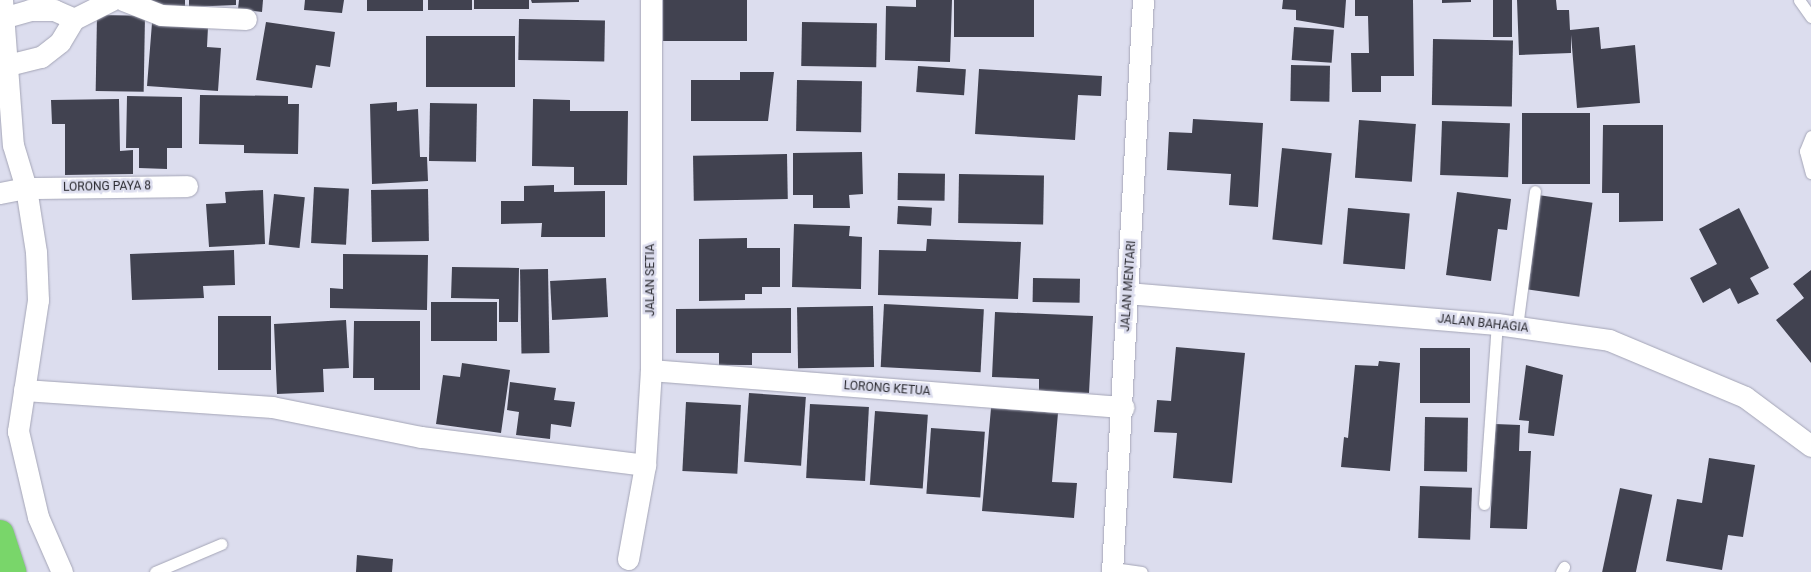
<!DOCTYPE html>
<style>
body{margin:0}
#map{position:relative;width:1811px;height:572px;overflow:hidden;background:#dcddee;font-family:Roboto,sans-serif}
div>[style]{position:absolute}
.building>*{inset:0;background:#414250;transform-origin:0 0}
.roads{filter:drop-shadow(0 0 1px #a4a5b6) drop-shadow(0 0 1px #a4a5b6)}
.service>*{height:11px;margin:-5.5px;padding:0 5.5px;transform-origin:5.5px;border-radius:5.5px;background:#fff}
.minor>*{height:21px;margin:-10.5px;padding:0 10.5px;transform-origin:10.5px;border-radius:10.5px;background:#fff}
.motorway>*{height:28px;margin:-14px;padding:0 14px;transform-origin:14px;border-radius:14px;background:#79d66a}
span{translate:-50% -50%;white-space:nowrap;text-align:center;line-height:1.15;-webkit-text-stroke:5px #dcddee;paint-order:stroke}
.street-label{font-size:12px;color:#29292f}
</style>
<div id="map">
<div class="building">
<i style="left:148px;top:0;width:37px;height:6px"></i>
<i style="clip-path:polygon(189px 0,236px 0,236px 5px,189px 7px)"></i>
<i style="clip-path:polygon(239px 0,263px 0,262px 12px,238px 9px)"></i>
<i style="clip-path:polygon(305px 0,344px 0,342px 13px,304px 10px)"></i>
<i style="left:367px;top:0;width:56px;height:11px"></i>
<i style="left:428px;top:0;width:44px;height:10px"></i>
<i style="left:474px;top:0;width:55px;height:9px"></i>
<i style="clip-path:polygon(531px 0,579px 0,579px 2px,532px 3px)"></i>
<i style="left:663px;top:0;width:84px;height:41px"></i>
<i style="clip-path:polygon(916px 0,952px 0,950px 62px,885px 60px,886px 6px,916px 7px)"></i>
<i style="left:954px;top:0;width:80px;height:37px"></i>
<i style="clip-path:polygon(1283px 0,1346px 0,1344px 28px,1296px 20px,1296px 10px,1282px 9px)"></i>
<i style="clip-path:polygon(1355px 0,1413px 0,1414px 76px,1381px 76px,1381px 92px,1352px 92px,1351px 53px,1369px 53px,1368px 16px,1355px 16px)"></i>
<i style="clip-path:polygon(1442px 0,1471px 0,1471px 2px,1442px 3px)"></i>
<i style="left:1493px;top:0;width:19px;height:37px"></i>
<i style="clip-path:polygon(1517px 0,1556px 0,1557px 10px,1569px 10px,1570px 30px,1599px 27px,1601px 49px,1635px 45px,1640px 103px,1577px 108px,1571px 35px,1571px 53px,1519px 55px)"></i>
<i style="left:97px;top:15px;width:48px;height:76px;rotate:1deg"></i>
<i style="left:519px;top:19px;width:86px;height:41px;rotate:1deg"></i>
<i style="clip-path:polygon(266px 22px,335px 32px,330px 67px,316px 65px,312px 88px,256px 80px)"></i>
<i style="left:802px;top:22px;width:75px;height:44px;rotate:1deg"></i>
<i style="clip-path:polygon(152px 23px,208px 27px,207px 47px,221px 48px,218px 91px,147px 86px)"></i>
<i style="left:1294px;top:27px;width:40px;height:33px;rotate:4deg"></i>
<i style="left:515px;top:36px;width:51px;height:89px;rotate:90deg"></i>
<i style="left:1433px;top:39px;width:80px;height:66px;rotate:1deg"></i>
<i style="left:1291px;top:65px;width:39px;height:36px;rotate:1deg"></i>
<i style="left:918px;top:66px;width:48px;height:26px;rotate:4deg"></i>
<i style="clip-path:polygon(979px 69px,1102px 76px,1101px 96px,1078px 95px,1075px 140px,975px 134px)"></i>
<i style="clip-path:polygon(740px 72px,774px 72px,768px 121px,691px 121px,691px 80px,740px 80px)"></i>
<i style="left:797px;top:80px;width:65px;height:51px;rotate:1deg"></i>
<i style="clip-path:polygon(200px 95px,288px 96px,288px 104px,299px 104px,298px 154px,244px 153px,244px 145px,199px 144px)"></i>
<i style="clip-path:polygon(127px 96px,182px 97px,182px 148px,167px 148px,167px 169px,139px 168px,139px 148px,126px 148px)"></i>
<i style="clip-path:polygon(119px 99px,120px 151px,133px 150px,133px 174px,65px 175px,65px 124px,52px 124px,51px 100px)"></i>
<i style="clip-path:polygon(533px 99px,570px 100px,570px 111px,628px 111px,627px 185px,574px 185px,574px 167px,532px 166px)"></i>
<i style="clip-path:polygon(397px 102px,397px 111px,418px 109px,420px 157px,427px 157px,428px 181px,372px 184px,370px 104px)"></i>
<i style="left:430px;top:103px;width:47px;height:58px;rotate:1deg"></i>
<i style="left:1522px;top:113px;width:68px;height:71px"></i>
<i style="clip-path:polygon(1193px 119px,1263px 123px,1258px 207px,1229px 205px,1231px 174px,1167px 170px,1169px 132px,1192px 133px)"></i>
<i style="left:1359px;top:120px;width:57px;height:58px;rotate:4deg"></i>
<i style="left:1442px;top:121px;width:68px;height:54px;rotate:2deg"></i>
<i style="clip-path:polygon(1603px 125px,1663px 125px,1663px 221px,1619px 222px,1619px 193px,1602px 193px)"></i>
<i style="left:1282px;top:148px;width:50px;height:92px;rotate:6deg"></i>
<i style="clip-path:polygon(862px 152px,863px 194px,849px 195px,850px 208px,813px 208px,813px 195px,793px 195px,793px 153px)"></i>
<i style="left:787px;top:154px;width:45px;height:94px;rotate:89deg"></i>
<i style="left:898px;top:173px;width:47px;height:27px;rotate:1deg"></i>
<i style="left:959px;top:174px;width:85px;height:49px;rotate:1deg"></i>
<i style="clip-path:polygon(554px 185px,554px 192px,605px 191px,605px 237px,541px 237px,542px 223px,501px 224px,501px 201px,524px 201px,524px 186px)"></i>
<i style="left:314px;top:187px;width:35px;height:56px;rotate:3deg"></i>
<i style="left:428px;top:189px;width:52px;height:57px;rotate:89deg"></i>
<i style="clip-path:polygon(263px 190px,265px 244px,209px 247px,206px 204px,226px 203px,225px 192px)"></i>
<i style="clip-path:polygon(1457px 192px,1511px 199px,1507px 230px,1498px 229px,1491px 281px,1446px 275px)"></i>
<i style="left:274px;top:194px;width:31px;height:51px;rotate:6deg"></i>
<i style="left:1538px;top:195px;width:55px;height:95px;rotate:8deg"></i>
<i style="left:898px;top:206px;width:34px;height:18px;rotate:3deg"></i>
<i style="left:1348px;top:208px;width:62px;height:56px;rotate:5deg"></i>
<i style="clip-path:polygon(1739px 208px,1769px 268px,1750px 278px,1759px 294px,1738px 304px,1730px 288px,1703px 303px,1690px 278px,1717px 264px,1699px 229px)"></i>
<i style="clip-path:polygon(794px 224px,850px 226px,849px 236px,862px 237px,861px 289px,792px 287px)"></i>
<i style="clip-path:polygon(747px 238px,747px 248px,780px 248px,780px 287px,762px 287px,762px 294px,745px 294px,745px 300px,699px 301px,699px 239px)"></i>
<i style="clip-path:polygon(927px 239px,1021px 242px,1018px 299px,878px 295px,879px 250px,926px 251px)"></i>
<i style="clip-path:polygon(234px 250px,235px 285px,203px 286px,204px 298px,132px 300px,130px 254px)"></i>
<i style="clip-path:polygon(343px 254px,428px 255px,427px 310px,330px 308px,330px 288px,343px 289px)"></i>
<i style="clip-path:polygon(452px 267px,519px 268px,518px 322px,499px 322px,499px 299px,451px 298px)"></i>
<i style="left:548px;top:269px;width:84px;height:28px;rotate:89deg"></i>
<i style="clip-path:polygon(1811px 270px,1811px 363px,1776px 320px,1804px 298px,1793px 284px)"></i>
<i style="left:606px;top:278px;width:39px;height:56px;rotate:87deg"></i>
<i style="left:1033px;top:278px;width:47px;height:24px;rotate:1deg"></i>
<i style="left:431px;top:302px;width:66px;height:39px"></i>
<i style="left:884px;top:304px;width:100px;height:63px;rotate:3deg"></i>
<i style="left:873px;top:306px;width:61px;height:76px;rotate:89deg"></i>
<i style="clip-path:polygon(791px 308px,791px 353px,752px 353px,752px 365px,719px 365px,719px 353px,676px 353px,676px 309px)"></i>
<i style="clip-path:polygon(995px 312px,1093px 316px,1089px 393px,1039px 391px,1039px 379px,992px 377px)"></i>
<i style="left:218px;top:316px;width:53px;height:54px"></i>
<i style="clip-path:polygon(346px 320px,349px 368px,323px 369px,324px 392px,277px 394px,274px 324px)"></i>
<i style="clip-path:polygon(354px 321px,420px 321px,420px 390px,374px 390px,374px 378px,353px 378px)"></i>
<i style="clip-path:polygon(1176px 347px,1245px 353px,1232px 483px,1173px 478px,1177px 433px,1154px 432px,1157px 400px,1171px 401px)"></i>
<i style="left:1420px;top:348px;width:50px;height:55px"></i>
<i style="clip-path:polygon(1379px 361px,1400px 363px,1390px 471px,1341px 467px,1344px 437px,1348px 438px,1355px 365px,1378px 366px)"></i>
<i style="clip-path:polygon(462px 363px,510px 370px,501px 433px,436px 424px,443px 375px,460px 377px)"></i>
<i style="clip-path:polygon(1526px 365px,1563px 375px,1554px 436px,1528px 433px,1529px 421px,1519px 420px)"></i>
<i style="clip-path:polygon(510px 382px,556px 388px,554px 400px,575px 402px,571px 427px,551px 424px,550px 439px,516px 435px,519px 412px,507px 410px)"></i>
<i style="left:749px;top:393px;width:57px;height:69px;rotate:4deg"></i>
<i style="left:686px;top:402px;width:55px;height:69px;rotate:3deg"></i>
<i style="left:810px;top:404px;width:59px;height:74px;rotate:3deg"></i>
<i style="clip-path:polygon(991px 408px,1058px 413px,1052px 482px,1077px 483px,1074px 518px,982px 511px)"></i>
<i style="left:875px;top:411px;width:53px;height:74px;rotate:4deg"></i>
<i style="left:1425px;top:417px;width:43px;height:54px;rotate:1deg"></i>
<i style="clip-path:polygon(1495px 424px,1520px 425px,1519px 451px,1531px 451px,1527px 529px,1490px 528px)"></i>
<i style="left:931px;top:428px;width:54px;height:66px;rotate:4deg"></i>
<i style="clip-path:polygon(1709px 458px,1755px 465px,1743px 537px,1728px 535px,1722px 570px,1666px 561px,1677px 499px,1702px 503px)"></i>
<i style="left:1420px;top:486px;width:52px;height:52px;rotate:2deg"></i>
<i style="left:1620px;top:488px;width:33px;height:86px;rotate:12deg"></i>
<i style="clip-path:polygon(357px 555px,393px 559px,392px 572px,356px 572px)"></i>
</div>
<div class="roads">
<div class="service">
<i style="left:1799px;top:0;width:21px;rotate:55deg"></i>
<i style="left:1811px;top:136px;width:16px;rotate:112deg"></i>
<i style="left:1805px;top:151px;width:23px;rotate:75deg"></i>
<i style="left:1517px;top:327px;width:137px;rotate:-82.5deg"></i>
<i style="left:1484px;top:504px;width:180px;rotate:-85.9deg"></i>
<i style="left:1113px;top:568px;width:29px;rotate:8deg"></i>
<i style="left:155px;top:572px;width:72px;rotate:-23deg"></i>
<i style="left:1561px;top:572px;width:6px;rotate:-59deg"></i>
</div>
<div class="minor">
<i style="left:2px;top:0;width:145px;rotate:85.7deg"></i>
<i style="left:13px;top:145px;width:45px;rotate:73.2deg"></i>
<i style="left:26px;top:188px;width:65px;rotate:81.1deg"></i>
<i style="left:36px;top:252px;width:48px;rotate:87.6deg"></i>
<i style="left:38px;top:300px;width:133px;rotate:98.7deg"></i>
<i style="left:18px;top:431px;width:88px;rotate:76.9deg"></i>
<i style="left:38px;top:517px;width:60px;rotate:66.4deg"></i>
<i style="left:123px;top:0;width:41px;rotate:21.5deg"></i>
<i style="left:161px;top:15px;width:85px;rotate:2.7deg"></i>
<i style="left:6px;top:17px;width:25px;rotate:-16deg"></i>
<i style="left:30px;top:10px;width:24px"></i>
<i style="left:54px;top:10px;width:22px;rotate:24deg"></i>
<i style="left:74px;top:19px;width:42px;rotate:-26.6deg"></i>
<i style="left:8px;top:65px;width:34px;rotate:-14deg"></i>
<i style="left:41px;top:57px;width:24px;rotate:-38deg"></i>
<i style="left:60px;top:42px;width:27px;rotate:-59deg"></i>
<i style="left:0;top:193px;width:26px;rotate:-11deg"></i>
<i style="left:26px;top:188px;width:161px;rotate:-0.7deg"></i>
<i style="left:1127px;top:293px;width:371px;rotate:4.8deg"></i>
<i style="left:1497px;top:324px;width:113px;rotate:8.1deg"></i>
<i style="left:1609px;top:340px;width:147px;rotate:22.7deg"></i>
<i style="left:1745px;top:397px;width:82px;rotate:36.6deg"></i>
<i style="left:651px;top:370px;width:474px;rotate:4.5deg"></i>
<i style="left:24px;top:390px;width:249px;rotate:3.9deg"></i>
<i style="left:272px;top:407px;width:152px;rotate:11.4deg"></i>
<i style="left:421px;top:437px;width:226px;rotate:7.1deg"></i>
<i style="left:628px;top:559px;width:96px;rotate:-79.7deg"></i>
<i style="left:645px;top:465px;width:95px;rotate:-86.4deg"></i>
<i style="left:651px;top:370px;width:370px;rotate:-90deg"></i>
<i style="left:1112px;top:572px;width:573px;rotate:-86.9deg"></i>
</div>
<div class="motorway">
<i style="left:0;top:534px;width:40px;rotate:72deg"></i>
</div>
</div>
<div class="street-label">
<span style="left:107px;top:187px;rotate:-1deg">LORONG PAYA 8</span>
<span style="left:651px;top:280px;rotate:-90deg">JALAN SETIA</span>
<span style="left:1129px;top:286px;rotate:-86deg">JALAN MENTARI</span>
<span style="left:1483px;top:324px;rotate:6deg">JALAN BAHAGIA</span>
<span style="left:887px;top:389px;rotate:4deg">LORONG KETUA</span>
</div>
</div>
